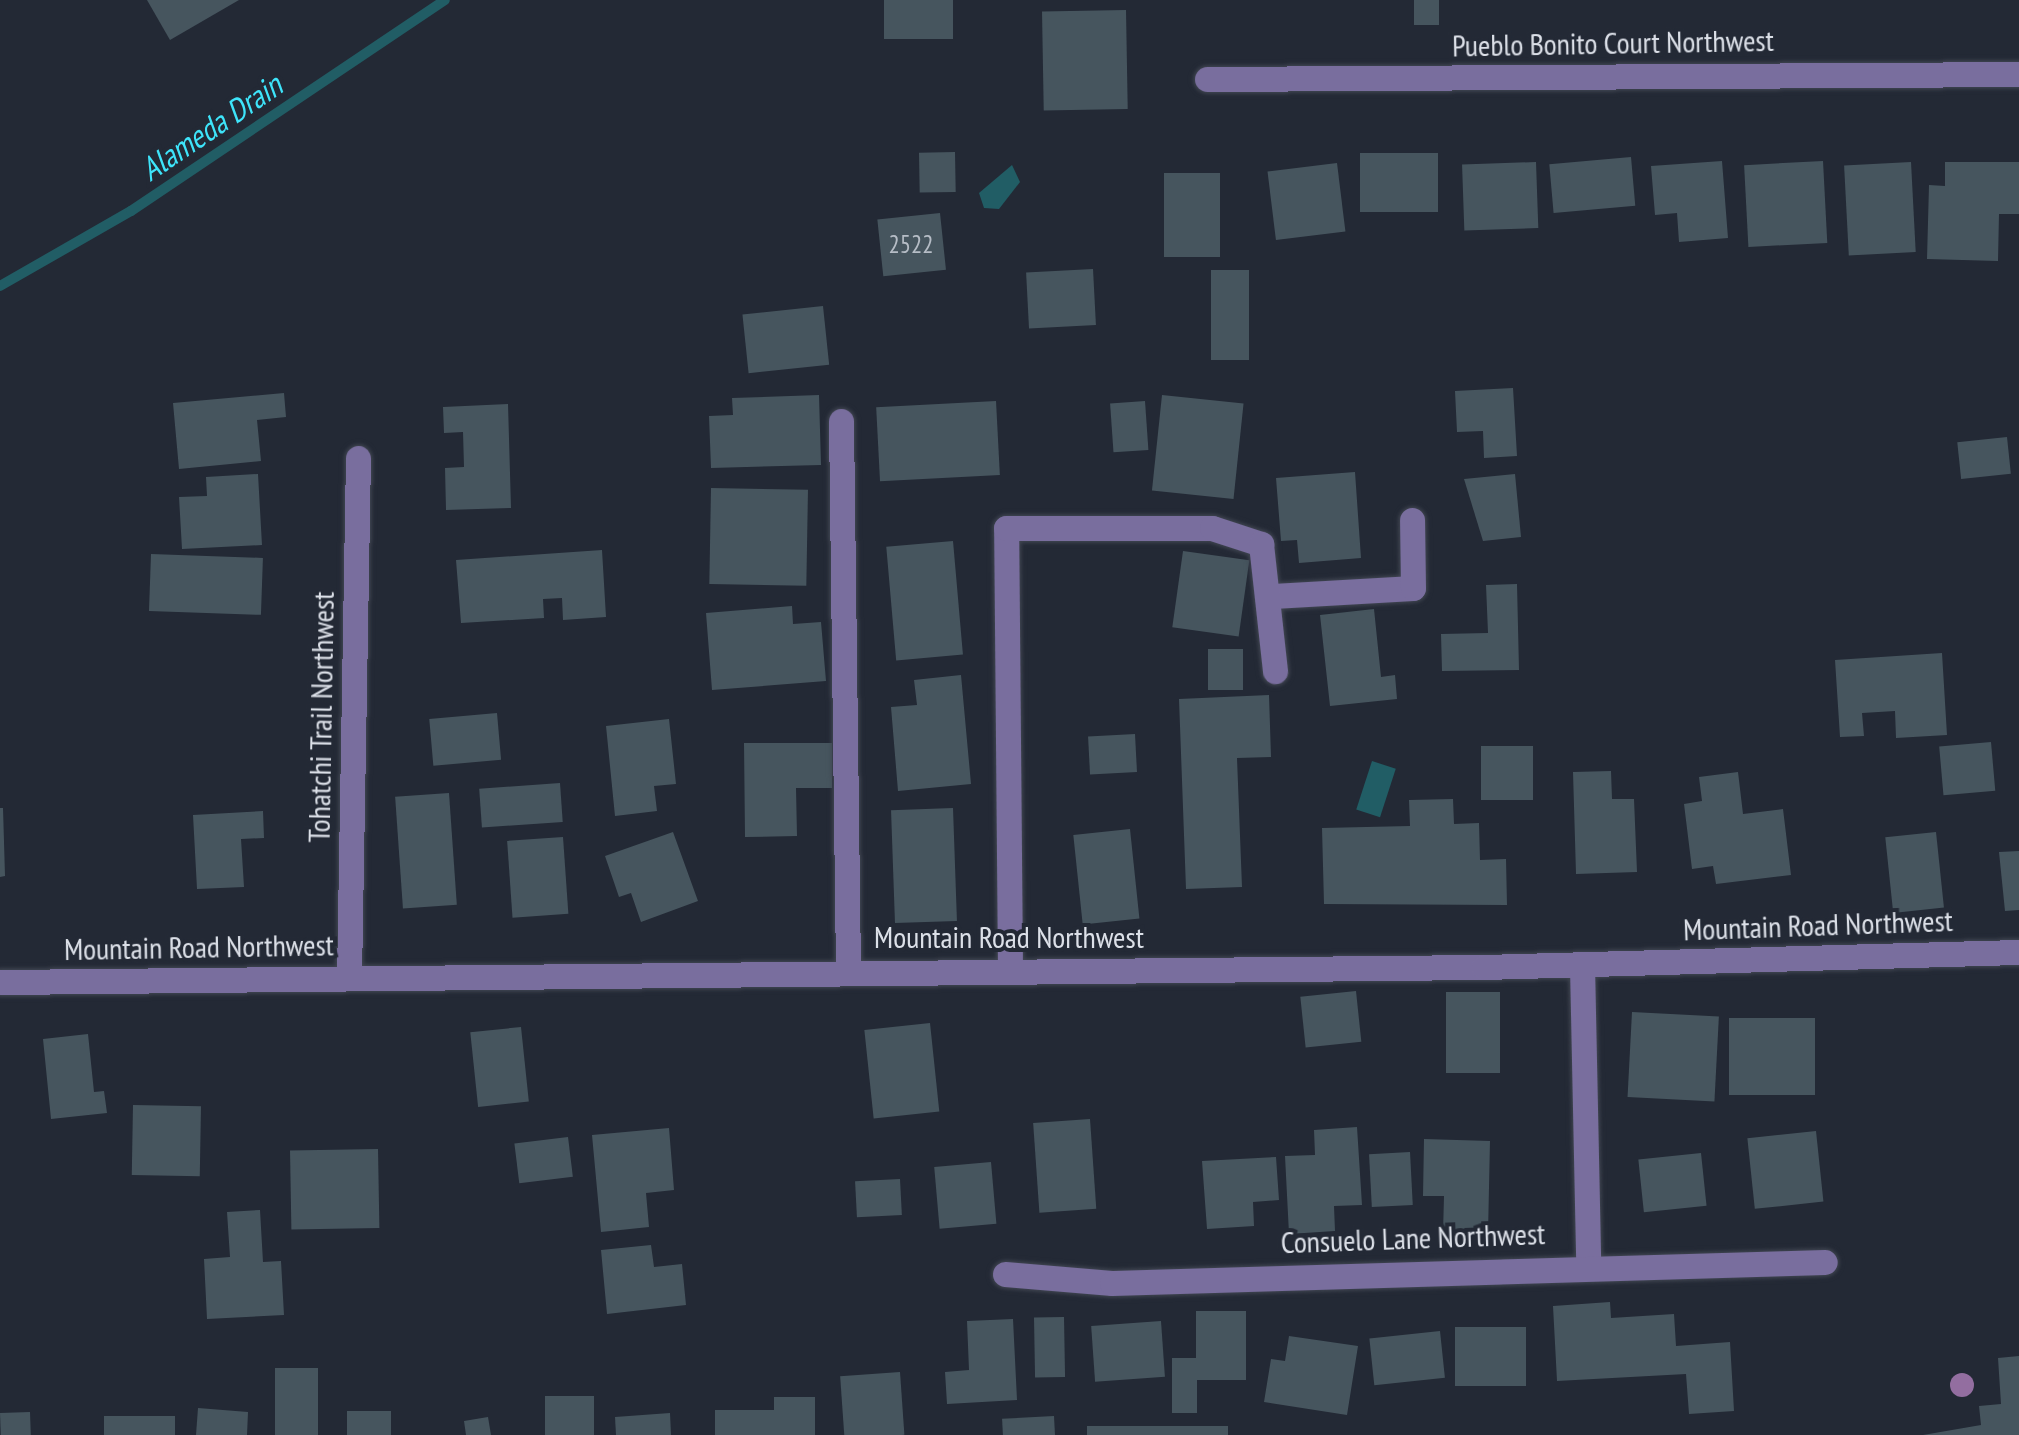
<!DOCTYPE html>
<style>
body{margin:0}
#map{position:relative;width:2019px;height:1435px;overflow:hidden;background:#232935;font-family:"PT Sans Narrow",sans-serif}
div>[style]{position:absolute}
.water>*{inset:0;background:#215d65;transform-origin:0 0}
.stream>*{height:10px;margin:-5px;padding:0 5px;transform-origin:5px;border-radius:5px;background:#215d65}
.building>*{inset:0;background:#46555e;transform-origin:0 0}
.roads{filter:drop-shadow(0 0 2px #414652) drop-shadow(0 0 2px #414652)}
.minor>*{height:25px;margin:-12.5px;padding:0 12.5px;transform-origin:12.5px;border-radius:12.5px;background:#796e9e}
.trees>*{width:24px;height:24px;margin:-12px;border-radius:50%;background:#936ea0}
span{translate:-50% -50%;white-space:nowrap;text-align:center;line-height:1.15;-webkit-text-stroke:8px #232935;paint-order:stroke}
.number-label{font-size:25px;color:#b6bdc6}
.number-label span{-webkit-text-stroke-width:0}
.street-label{font-size:30px;color:#dce0e8}
.water-label{font-size:32px;color:#3ee4fa;font-style:italic}
</style>
<div id="map">
<div class="water">
<i style="clip-path:polygon(1012px 165px,1020px 182px,999px 209px,984px 208px,979px 193px)"></i>
<i style="left:1372px;top:761px;width:25px;height:51px;rotate:18deg"></i>
</div>
<div class="stream">
<i style="left:0;top:286px;width:151px;rotate:-29.8deg"></i>
<i style="left:131px;top:211px;width:378px;rotate:-33.9deg"></i>
</div>
<div class="building">
<i style="clip-path:polygon(147px 0,239px 0,170px 40px)"></i>
<i style="left:884px;top:0;width:69px;height:39px"></i>
<i style="left:1414px;top:0;width:25px;height:25px"></i>
<i style="left:1126px;top:10px;width:99px;height:84px;rotate:89deg"></i>
<i style="left:955px;top:152px;width:40px;height:36px;rotate:89deg"></i>
<i style="left:1360px;top:153px;width:78px;height:59px"></i>
<i style="left:1631px;top:157px;width:49px;height:82px;rotate:85deg"></i>
<i style="clip-path:polygon(1722px 161px,1728px 238px,1679px 242px,1677px 213px,1655px 215px,1651px 166px)"></i>
<i style="left:1823px;top:161px;width:82px;height:79px;rotate:87deg"></i>
<i style="left:1536px;top:162px;width:66px;height:74px;rotate:88deg"></i>
<i style="left:1911px;top:162px;width:90px;height:67px;rotate:87deg"></i>
<i style="clip-path:polygon(1945px 162px,2019px 162px,2019px 214px,1999px 214px,1998px 261px,1927px 259px,1929px 185px,1945px 186px)"></i>
<i style="left:1337px;top:163px;width:69px;height:70px;rotate:83deg"></i>
<i style="left:1164px;top:173px;width:56px;height:84px"></i>
<i style="left:940px;top:213px;width:57px;height:63px;rotate:84deg"></i>
<i style="left:1093px;top:269px;width:56px;height:67px;rotate:87deg"></i>
<i style="left:1211px;top:270px;width:38px;height:90px"></i>
<i style="left:823px;top:306px;width:59px;height:81px;rotate:84deg"></i>
<i style="clip-path:polygon(1513px 388px,1517px 456px,1484px 458px,1483px 431px,1457px 432px,1455px 391px)"></i>
<i style="clip-path:polygon(284px 393px,286px 417px,257px 420px,261px 461px,179px 469px,173px 403px)"></i>
<i style="clip-path:polygon(819px 395px,821px 465px,711px 468px,709px 416px,733px 415px,732px 398px)"></i>
<i style="left:1162px;top:395px;width:82px;height:96px;rotate:6deg"></i>
<i style="left:996px;top:401px;width:74px;height:120px;rotate:87deg"></i>
<i style="left:1145px;top:401px;width:49px;height:35px;rotate:86deg"></i>
<i style="clip-path:polygon(508px 404px,511px 508px,446px 510px,445px 468px,464px 467px,463px 432px,444px 433px,443px 407px)"></i>
<i style="left:2007px;top:437px;width:37px;height:50px;rotate:84deg"></i>
<i style="clip-path:polygon(1355px 472px,1361px 558px,1299px 563px,1297px 540px,1281px 541px,1276px 478px)"></i>
<i style="clip-path:polygon(258px 474px,262px 545px,182px 549px,179px 497px,207px 496px,206px 477px)"></i>
<i style="clip-path:polygon(1515px 474px,1521px 537px,1483px 541px,1464px 479px)"></i>
<i style="left:711px;top:488px;width:97px;height:96px;rotate:1deg"></i>
<i style="left:953px;top:541px;width:114px;height:67px;rotate:85deg"></i>
<i style="clip-path:polygon(602px 550px,606px 617px,563px 620px,562px 598px,543px 599px,544px 618px,461px 623px,456px 560px)"></i>
<i style="left:1183px;top:551px;width:67px;height:77px;rotate:8deg"></i>
<i style="left:151px;top:554px;width:112px;height:57px;rotate:2deg"></i>
<i style="clip-path:polygon(1517px 584px,1519px 670px,1442px 671px,1441px 634px,1488px 633px,1486px 585px)"></i>
<i style="clip-path:polygon(792px 606px,793px 624px,821px 622px,826px 681px,712px 690px,706px 613px)"></i>
<i style="clip-path:polygon(1374px 609px,1381px 677px,1395px 675px,1397px 699px,1330px 706px,1320px 615px)"></i>
<i style="left:1208px;top:649px;width:35px;height:41px"></i>
<i style="clip-path:polygon(1942px 653px,1947px 735px,1896px 738px,1895px 711px,1862px 713px,1864px 736px,1840px 737px,1835px 660px)"></i>
<i style="clip-path:polygon(961px 675px,971px 784px,898px 791px,891px 707px,917px 705px,914px 680px)"></i>
<i style="clip-path:polygon(1269px 695px,1271px 757px,1237px 758px,1242px 887px,1186px 889px,1179px 699px)"></i>
<i style="left:497px;top:713px;width:47px;height:68px;rotate:85deg"></i>
<i style="clip-path:polygon(669px 719px,676px 784px,654px 786px,657px 811px,615px 816px,606px 726px)"></i>
<i style="left:1135px;top:734px;width:38px;height:47px;rotate:87deg"></i>
<i style="left:1991px;top:742px;width:49px;height:52px;rotate:85deg"></i>
<i style="clip-path:polygon(744px 743px,832px 743px,832px 788px,796px 788px,797px 836px,745px 837px)"></i>
<i style="left:1481px;top:746px;width:52px;height:54px"></i>
<i style="clip-path:polygon(1611px 771px,1612px 799px,1634px 799px,1637px 872px,1576px 874px,1573px 772px)"></i>
<i style="clip-path:polygon(1738px 772px,1743px 814px,1783px 809px,1791px 875px,1716px 884px,1713px 866px,1692px 869px,1684px 804px,1702px 801px,1699px 777px)"></i>
<i style="left:560px;top:783px;width:39px;height:81px;rotate:86deg"></i>
<i style="left:449px;top:793px;width:112px;height:54px;rotate:86deg"></i>
<i style="clip-path:polygon(1453px 799px,1454px 824px,1479px 823px,1480px 860px,1506px 859px,1507px 905px,1324px 904px,1322px 828px,1410px 826px,1409px 800px)"></i>
<i style="clip-path:polygon(0 808px,3px 808px,5px 876px,0 877px)"></i>
<i style="left:953px;top:808px;width:113px;height:62px;rotate:88deg"></i>
<i style="clip-path:polygon(263px 811px,264px 838px,241px 839px,244px 887px,197px 889px,193px 815px)"></i>
<i style="left:1130px;top:829px;width:90px;height:57px;rotate:84deg"></i>
<i style="clip-path:polygon(673px 832px,698px 901px,641px 922px,631px 893px,619px 897px,605px 856px)"></i>
<i style="left:1936px;top:832px;width:76px;height:51px;rotate:84deg"></i>
<i style="left:563px;top:837px;width:77px;height:56px;rotate:86deg"></i>
<i style="clip-path:polygon(2019px 851px,2019px 910px,2005px 911px,1999px 852px)"></i>
<i style="left:1356px;top:991px;width:51px;height:56px;rotate:84deg"></i>
<i style="left:1446px;top:992px;width:54px;height:81px"></i>
<i style="left:1632px;top:1012px;width:87px;height:85px;rotate:3deg"></i>
<i style="left:1729px;top:1018px;width:86px;height:77px"></i>
<i style="left:930px;top:1023px;width:89px;height:66px;rotate:84deg"></i>
<i style="left:521px;top:1027px;width:75px;height:51px;rotate:84deg"></i>
<i style="clip-path:polygon(88px 1034px,94px 1092px,104px 1091px,107px 1113px,51px 1119px,43px 1039px)"></i>
<i style="left:133px;top:1105px;width:68px;height:70px;rotate:1deg"></i>
<i style="left:1090px;top:1119px;width:90px;height:57px;rotate:86deg"></i>
<i style="clip-path:polygon(1357px 1127px,1362px 1205px,1334px 1206px,1335px 1231px,1289px 1234px,1285px 1156px,1315px 1155px,1314px 1130px)"></i>
<i style="clip-path:polygon(669px 1128px,674px 1190px,646px 1193px,649px 1227px,601px 1232px,592px 1135px)"></i>
<i style="left:1816px;top:1131px;width:71px;height:69px;rotate:84deg"></i>
<i style="left:568px;top:1137px;width:40px;height:54px;rotate:83deg"></i>
<i style="clip-path:polygon(1424px 1139px,1490px 1141px,1488px 1234px,1443px 1233px,1444px 1196px,1423px 1196px)"></i>
<i style="left:378px;top:1149px;width:79px;height:88px;rotate:89deg"></i>
<i style="left:1410px;top:1152px;width:53px;height:41px;rotate:87deg"></i>
<i style="left:1701px;top:1153px;width:53px;height:63px;rotate:84deg"></i>
<i style="clip-path:polygon(1276px 1157px,1279px 1200px,1253px 1202px,1254px 1226px,1207px 1229px,1202px 1161px)"></i>
<i style="left:991px;top:1162px;width:62px;height:57px;rotate:85deg"></i>
<i style="left:900px;top:1179px;width:36px;height:45px;rotate:87deg"></i>
<i style="clip-path:polygon(260px 1210px,263px 1262px,281px 1261px,284px 1315px,207px 1319px,204px 1259px,230px 1257px,227px 1212px)"></i>
<i style="clip-path:polygon(651px 1245px,654px 1267px,682px 1264px,686px 1305px,607px 1314px,601px 1250px)"></i>
<i style="clip-path:polygon(1610px 1302px,1611px 1318px,1674px 1314px,1676px 1346px,1730px 1342px,1734px 1411px,1689px 1414px,1686px 1374px,1557px 1381px,1553px 1306px)"></i>
<i style="clip-path:polygon(1196px 1311px,1246px 1311px,1246px 1380px,1197px 1380px,1197px 1413px,1172px 1413px,1172px 1358px,1196px 1358px)"></i>
<i style="left:1064px;top:1317px;width:60px;height:30px;rotate:89deg"></i>
<i style="clip-path:polygon(1013px 1319px,1017px 1400px,947px 1404px,945px 1372px,969px 1370px,967px 1321px)"></i>
<i style="left:1161px;top:1321px;width:56px;height:70px;rotate:86deg"></i>
<i style="left:1526px;top:1327px;width:59px;height:71px;rotate:90deg"></i>
<i style="left:1440px;top:1331px;width:47px;height:71px;rotate:84deg"></i>
<i style="clip-path:polygon(1289px 1336px,1358px 1346px,1347px 1415px,1264px 1402px,1271px 1359px,1285px 1361px)"></i>
<i style="clip-path:polygon(2019px 1356px,2019px 1435px,1923px 1435px,1981px 1425px,1979px 1406px,2001px 1404px,1998px 1358px)"></i>
<i style="left:275px;top:1368px;width:43px;height:67px"></i>
<i style="left:900px;top:1372px;width:63px;height:60px;rotate:86deg"></i>
<i style="left:545px;top:1396px;width:49px;height:39px"></i>
<i style="clip-path:polygon(774px 1397px,815px 1397px,815px 1435px,715px 1435px,715px 1410px,774px 1410px)"></i>
<i style="clip-path:polygon(198px 1408px,248px 1412px,247px 1435px,196px 1435px)"></i>
<i style="left:347px;top:1411px;width:44px;height:24px"></i>
<i style="left:30px;top:1412px;width:23px;height:30px;rotate:88deg"></i>
<i style="clip-path:polygon(670px 1413px,671px 1435px,616px 1435px,615px 1417px)"></i>
<i style="left:175px;top:1416px;width:19px;height:71px;rotate:90deg"></i>
<i style="left:1054px;top:1416px;width:19px;height:52px;rotate:87deg"></i>
<i style="clip-path:polygon(488px 1417px,491px 1435px,466px 1435px,464px 1421px)"></i>
<i style="left:1228px;top:1426px;width:9px;height:141px;rotate:90deg"></i>
</div>
<div class="roads">
<div class="minor">
<i style="left:1207px;top:79px;width:812px;rotate:-0.35deg"></i>
<i style="left:841px;top:421px;width:549px;rotate:89.27deg"></i>
<i style="left:1273px;top:596px;width:140px;rotate:-3.3deg"></i>
<i style="left:1413px;top:588px;width:68px;rotate:-90.8deg"></i>
<i style="left:1582px;top:965px;width:298px;rotate:88.8deg"></i>
<i style="left:1010px;top:969px;width:441px;rotate:-90.5deg"></i>
<i style="left:1006px;top:528px;width:206px"></i>
<i style="left:1212px;top:528px;width:52px;rotate:18.1deg"></i>
<i style="left:1261px;top:544px;width:128px;rotate:83.7deg"></i>
<i style="left:349px;top:977px;width:519px;rotate:-89.01deg"></i>
<i style="left:0;top:982px;width:1484px;rotate:-0.58deg"></i>
<i style="left:1484px;top:967px;width:535px;rotate:-1.61deg"></i>
<i style="left:1005px;top:1274px;width:107px;rotate:4.8deg"></i>
<i style="left:1112px;top:1283px;width:713px;rotate:-1.69deg"></i>
</div>
</div>
<div class="trees">
<i style="left:1962px;top:1385px"></i>
</div>
<div class="number-label">
<span style="left:911px;top:244px">2522</span>
</div>
<div class="street-label">
<span style="left:1613px;top:43px;rotate:-1deg">Pueblo Bonito Court Northwest</span>
<span style="left:321px;top:717px;rotate:-89deg">Tohatchi Trail Northwest</span>
<span style="left:1818px;top:925px;rotate:-2deg">Mountain Road Northwest</span>
<span style="left:1009px;top:937px">Mountain Road Northwest</span>
<span style="left:199px;top:947px;rotate:-1deg">Mountain Road Northwest</span>
<span style="left:1413px;top:1238px;rotate:-2deg">Consuelo Lane Northwest</span>
</div>
<div class="water-label">
<span style="left:211px;top:127px;rotate:-34deg">Alameda Drain</span>
</div>
</div>
